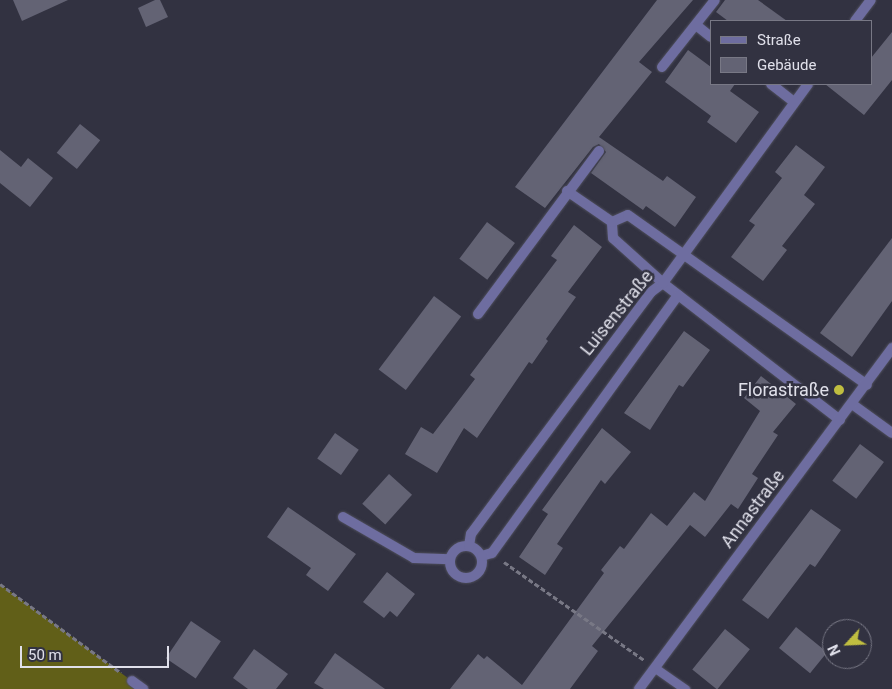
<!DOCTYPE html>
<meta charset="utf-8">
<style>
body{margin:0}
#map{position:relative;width:892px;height:689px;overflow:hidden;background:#323241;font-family:Roboto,sans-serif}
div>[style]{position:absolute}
.forest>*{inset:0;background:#615f18}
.building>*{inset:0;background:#636374;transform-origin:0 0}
.path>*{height:3px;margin-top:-1.5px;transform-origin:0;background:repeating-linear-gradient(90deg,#787885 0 5px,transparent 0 7.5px)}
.roads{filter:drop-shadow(0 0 1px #4e4e5c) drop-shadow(0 0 1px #4e4e5c)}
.lane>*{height:9px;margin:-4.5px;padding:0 4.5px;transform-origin:4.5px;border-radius:4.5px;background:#6e6da0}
.street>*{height:10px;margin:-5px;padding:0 5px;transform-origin:5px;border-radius:5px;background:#6e6da0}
.street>.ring{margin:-5px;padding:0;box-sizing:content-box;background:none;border:10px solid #6e6da0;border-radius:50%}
.dots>*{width:14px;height:14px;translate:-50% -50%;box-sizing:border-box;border:2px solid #323241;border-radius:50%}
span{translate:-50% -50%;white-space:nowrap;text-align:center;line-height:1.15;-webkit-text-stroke:5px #323241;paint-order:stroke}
.street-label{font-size:18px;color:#e0e0ea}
.poi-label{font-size:18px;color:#e0e0ea}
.right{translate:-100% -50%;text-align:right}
.legend{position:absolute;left:710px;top:20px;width:162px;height:65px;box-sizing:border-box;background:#323241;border:1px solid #787885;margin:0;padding:6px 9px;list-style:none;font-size:15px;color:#e0e0ea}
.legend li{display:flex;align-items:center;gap:10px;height:25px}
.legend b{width:25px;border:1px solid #787885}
.north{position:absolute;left:822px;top:619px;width:50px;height:50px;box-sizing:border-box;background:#323241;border:1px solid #787885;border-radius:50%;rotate:245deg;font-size:14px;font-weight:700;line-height:20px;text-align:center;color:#e0e0ea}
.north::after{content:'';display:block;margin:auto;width:18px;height:22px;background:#c0be40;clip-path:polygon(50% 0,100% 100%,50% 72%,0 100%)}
.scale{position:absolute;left:20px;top:646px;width:149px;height:22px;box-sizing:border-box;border:2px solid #e0e0ea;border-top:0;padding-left:6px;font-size:15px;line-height:18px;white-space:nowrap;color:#e0e0ea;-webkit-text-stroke:4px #323241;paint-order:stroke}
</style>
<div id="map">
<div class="forest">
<i style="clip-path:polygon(0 584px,132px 681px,143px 689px,0 689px)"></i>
</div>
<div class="building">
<i style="clip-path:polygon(13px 0,68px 0,22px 21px)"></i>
<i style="clip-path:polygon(155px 0,160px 0,168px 17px,146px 27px,138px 8px)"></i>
<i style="clip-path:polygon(657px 0,693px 0,639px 62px,652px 72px,599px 137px,663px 181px,667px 176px,696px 197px,675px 227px,646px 206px,643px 210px,591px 173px,606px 152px,599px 144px,593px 147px,545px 208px,515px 187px)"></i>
<i style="clip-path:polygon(725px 0,758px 0,787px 21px,728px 21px,716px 12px)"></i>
<i style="clip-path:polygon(892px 32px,892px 80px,864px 115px,825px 84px,871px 84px,871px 58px)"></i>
<i style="clip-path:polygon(688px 50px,711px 67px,711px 84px,735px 84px,730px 91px,759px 112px,736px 143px,707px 122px,711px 116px,665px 82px)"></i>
<i style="left:80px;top:124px;width:26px;height:37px;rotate:39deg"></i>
<i style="clip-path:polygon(796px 145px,825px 167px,804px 195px,815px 204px,782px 246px,787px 250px,763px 281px,731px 257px,755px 225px,749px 221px,782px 178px,775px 172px)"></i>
<i style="clip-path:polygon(0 150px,21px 167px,28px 158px,53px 178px,30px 207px,0 183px)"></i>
<i style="left:487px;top:222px;width:35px;height:46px;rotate:37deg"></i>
<i style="clip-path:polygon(574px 225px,602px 247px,568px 292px,576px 297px,546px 339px,548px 341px,532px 364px,529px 362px,477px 438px,464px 428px,437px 473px,405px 454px,421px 427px,433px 434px,475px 379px,470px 375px,557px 260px,551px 256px)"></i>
<i style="clip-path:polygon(892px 238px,892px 301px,852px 357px,820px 333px)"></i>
<i style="left:434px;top:296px;width:34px;height:92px;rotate:37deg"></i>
<i style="clip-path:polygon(684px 331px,710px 350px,683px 387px,679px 385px,650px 430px,624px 413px)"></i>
<i style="clip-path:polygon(761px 376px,796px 404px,773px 432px,778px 435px,752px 474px,758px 478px,738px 509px,731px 504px,705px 537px,690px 525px,592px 646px,598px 651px,570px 689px,450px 689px,478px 654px,484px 659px,487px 656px,522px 685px,604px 573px,601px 570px,620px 546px,624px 549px,651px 513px,667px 526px,694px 492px,705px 501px,760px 411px,744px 398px)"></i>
<i style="clip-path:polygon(602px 428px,631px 452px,605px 484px,601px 480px,557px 544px,563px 548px,545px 575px,519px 557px,548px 514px,542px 510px)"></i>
<i style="left:335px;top:433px;width:29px;height:31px;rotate:35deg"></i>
<i style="left:860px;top:444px;width:30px;height:46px;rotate:37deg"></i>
<i style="left:389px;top:474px;width:31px;height:40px;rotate:42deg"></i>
<i style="clip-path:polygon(288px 507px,356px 554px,328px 591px,306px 575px,311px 568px,267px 537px)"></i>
<i style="clip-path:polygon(811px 509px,841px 530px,815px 567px,810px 564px,768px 619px,742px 600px)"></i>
<i style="clip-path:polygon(387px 572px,415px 594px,397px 617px,390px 611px,384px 618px,363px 602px)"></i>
<i style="left:191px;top:621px;width:36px;height:45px;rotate:34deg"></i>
<i style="left:796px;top:627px;width:40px;height:27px;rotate:39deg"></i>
<i style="left:725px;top:629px;width:32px;height:52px;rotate:39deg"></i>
<i style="clip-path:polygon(254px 649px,288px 674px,276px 689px,248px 689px,233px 678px)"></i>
<i style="clip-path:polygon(335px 653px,385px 689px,324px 689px,314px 683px)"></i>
</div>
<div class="path">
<i style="left:504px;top:562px;width:171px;rotate:35deg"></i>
<i style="left:0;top:584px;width:150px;rotate:36.3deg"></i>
</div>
<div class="roads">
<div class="lane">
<i style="left:655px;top:668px;width:37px;rotate:35deg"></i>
</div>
<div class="street">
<i style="left:855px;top:21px;width:26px;rotate:-53deg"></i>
<i style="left:696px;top:25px;width:19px;rotate:39deg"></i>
<i style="left:662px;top:67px;width:85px;rotate:-51.7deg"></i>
<i style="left:771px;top:84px;width:29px;rotate:38deg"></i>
<i style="left:567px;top:191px;width:55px;rotate:34.6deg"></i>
<i style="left:478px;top:314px;width:203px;rotate:-53.4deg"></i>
<i style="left:852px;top:404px;width:49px;rotate:35.9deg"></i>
<i style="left:840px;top:420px;width:224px;rotate:-142.3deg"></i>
<i style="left:663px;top:283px;width:67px;rotate:-138deg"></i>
<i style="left:613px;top:238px;width:16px;rotate:-94deg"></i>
<i style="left:612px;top:222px;width:17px;rotate:-24deg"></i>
<i style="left:628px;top:215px;width:293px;rotate:35.4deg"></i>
<i style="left:343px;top:517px;width:82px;rotate:30deg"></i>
<i style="left:414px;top:558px;width:36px;rotate:2deg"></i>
<i class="ring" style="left:450px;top:546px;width:22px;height:22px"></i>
<i style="left:469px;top:546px;width:12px;rotate:-81deg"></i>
<i style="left:471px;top:534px;width:67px;rotate:-53.5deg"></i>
<i style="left:511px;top:480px;width:234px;rotate:-53.3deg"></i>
<i style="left:651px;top:292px;width:15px;rotate:-37deg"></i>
<i style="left:663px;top:283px;width:246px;rotate:-53.9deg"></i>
<i style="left:482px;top:556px;width:10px;rotate:-17deg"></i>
<i style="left:492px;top:553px;width:318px;rotate:-54.2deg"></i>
<i style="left:132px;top:681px;width:14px;rotate:36deg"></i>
<i style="left:639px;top:689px;width:425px;rotate:-53.4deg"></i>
</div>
</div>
<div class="dots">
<i style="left:839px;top:390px;background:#c0be40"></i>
</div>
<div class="street-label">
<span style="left:617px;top:313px;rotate:-51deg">Luisenstraße</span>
<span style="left:753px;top:509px;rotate:-53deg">Annastraße</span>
</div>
<div class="poi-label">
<span class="right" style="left:829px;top:390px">Florastraße</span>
</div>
<ul class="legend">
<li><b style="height:6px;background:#6e6da0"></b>Straße</li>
<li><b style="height:14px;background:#636374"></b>Gebäude</li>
</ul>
<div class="north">N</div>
<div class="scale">50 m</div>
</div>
